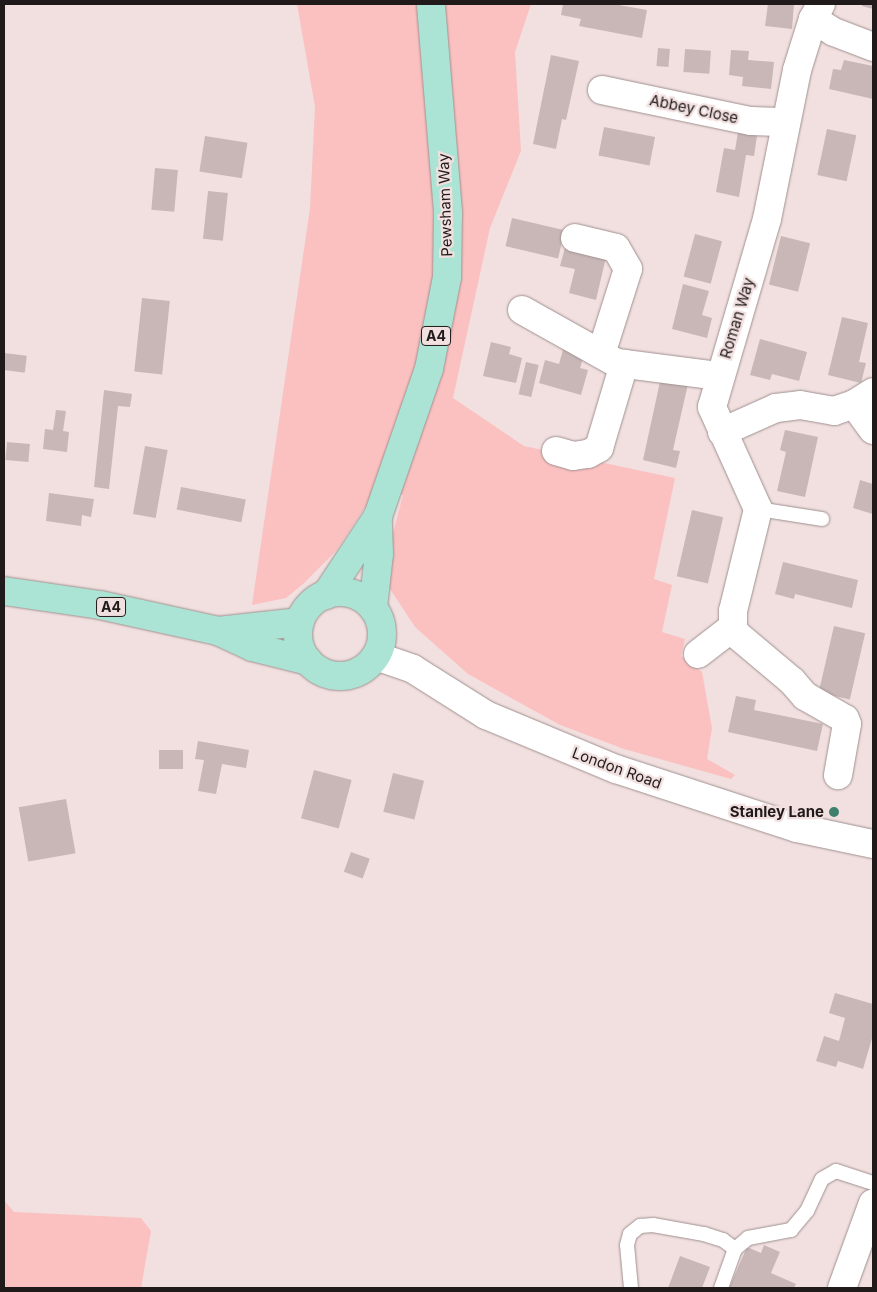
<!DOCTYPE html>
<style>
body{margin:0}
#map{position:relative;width:877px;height:1292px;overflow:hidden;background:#f1e0df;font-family:Inter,sans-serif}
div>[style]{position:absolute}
.green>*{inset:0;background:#fbc1c0}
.building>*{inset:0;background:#c8b7b6;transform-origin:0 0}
.roads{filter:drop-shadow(0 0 1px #a09090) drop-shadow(0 0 1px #a09090)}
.lane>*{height:14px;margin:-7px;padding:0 7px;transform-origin:7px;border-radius:7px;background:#fff}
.street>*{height:28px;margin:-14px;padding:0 14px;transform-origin:14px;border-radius:14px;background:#fff}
.secondary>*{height:28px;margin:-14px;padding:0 14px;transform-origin:14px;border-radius:14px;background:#fff}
.primary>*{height:28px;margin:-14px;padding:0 14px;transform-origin:14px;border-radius:14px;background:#abe4d4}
.primary>.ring{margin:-14px;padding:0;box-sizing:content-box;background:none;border:28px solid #abe4d4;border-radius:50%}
.dots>*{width:14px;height:14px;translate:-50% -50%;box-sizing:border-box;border:2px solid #f1e0df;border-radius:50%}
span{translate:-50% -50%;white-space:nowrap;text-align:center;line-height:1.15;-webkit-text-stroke:4.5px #f1e0df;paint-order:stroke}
.shield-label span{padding:1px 4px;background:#f1e0df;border:1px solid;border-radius:4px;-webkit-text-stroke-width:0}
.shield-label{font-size:14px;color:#201a1a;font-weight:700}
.street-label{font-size:15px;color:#201a1a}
.poi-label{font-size:15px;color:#201a1a;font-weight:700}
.right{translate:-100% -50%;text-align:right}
.frame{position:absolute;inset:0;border:5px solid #201a1a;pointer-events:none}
</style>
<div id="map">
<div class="green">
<i style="clip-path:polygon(297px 4px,531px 4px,515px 52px,521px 151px,490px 228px,453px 398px,524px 446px,675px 478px,654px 579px,672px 585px,662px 632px,685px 639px,681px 656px,702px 672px,712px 728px,707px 759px,735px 775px,731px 779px,624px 749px,560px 725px,468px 674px,415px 627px,384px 580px,389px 548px,403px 495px,377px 489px,336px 551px,303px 584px,286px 598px,252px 605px,310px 208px,315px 107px)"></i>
<i style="clip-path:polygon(4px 1200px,14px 1212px,141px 1218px,151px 1231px,141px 1288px,4px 1288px)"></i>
</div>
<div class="building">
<i style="clip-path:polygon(563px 4px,613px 4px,647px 10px,642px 38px,579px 26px,581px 19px,561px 15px)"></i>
<i style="clip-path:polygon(768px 4px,794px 4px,792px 29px,765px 26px)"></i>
<i style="clip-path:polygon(862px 4px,873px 4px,873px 9px,862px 6px)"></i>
<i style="left:658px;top:48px;width:12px;height:18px;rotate:5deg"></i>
<i style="left:685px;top:49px;width:26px;height:23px;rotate:4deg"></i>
<i style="clip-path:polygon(731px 50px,749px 51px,748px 60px,774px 62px,771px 89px,742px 86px,743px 77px,729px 75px)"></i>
<i style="clip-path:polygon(551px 55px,579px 61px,566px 120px,562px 119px,556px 149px,533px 144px)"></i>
<i style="clip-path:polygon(844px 60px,873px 66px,873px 99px,829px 89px,833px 69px,841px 70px)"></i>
<i style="clip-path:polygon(739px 126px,758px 129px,754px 156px,746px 155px,739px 197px,716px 192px,724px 148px,735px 150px)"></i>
<i style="left:604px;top:127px;width:52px;height:29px;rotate:11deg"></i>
<i style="left:827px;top:129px;width:30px;height:47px;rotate:12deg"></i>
<i style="left:205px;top:136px;width:43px;height:36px;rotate:9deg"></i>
<i style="left:155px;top:168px;width:23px;height:42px;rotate:5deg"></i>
<i style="left:208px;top:191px;width:20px;height:48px;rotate:6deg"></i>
<i style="left:512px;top:218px;width:54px;height:29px;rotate:13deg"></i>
<i style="left:695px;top:234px;width:28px;height:44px;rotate:15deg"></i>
<i style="left:781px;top:236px;width:30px;height:50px;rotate:14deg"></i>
<i style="clip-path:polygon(566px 244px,607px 253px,596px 300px,569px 293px,575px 269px,560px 266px)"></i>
<i style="clip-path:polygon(683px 284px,709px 291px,702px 315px,712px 318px,707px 338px,672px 329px)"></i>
<i style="left:142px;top:298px;width:28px;height:74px;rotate:6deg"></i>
<i style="clip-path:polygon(842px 317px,868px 323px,859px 362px,866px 363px,861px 383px,828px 375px)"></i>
<i style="clip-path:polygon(760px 339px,807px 352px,799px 381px,772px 374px,770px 380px,750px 375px)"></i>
<i style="clip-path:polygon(491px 342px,511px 347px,509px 354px,522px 358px,516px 383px,483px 376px)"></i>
<i style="clip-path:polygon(564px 346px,585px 352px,580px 368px,588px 370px,581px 395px,539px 383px,545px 360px,559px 364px)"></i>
<i style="left:4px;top:353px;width:23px;height:17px;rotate:7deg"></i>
<i style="left:526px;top:362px;width:13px;height:33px;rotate:13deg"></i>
<i style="clip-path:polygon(661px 377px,688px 384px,673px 450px,680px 451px,676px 468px,643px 460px)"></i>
<i style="clip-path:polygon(104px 390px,132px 394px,130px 407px,118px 406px,109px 489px,94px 487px)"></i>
<i style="clip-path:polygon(56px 410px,66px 411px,63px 431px,69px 432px,67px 452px,43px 449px,45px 429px,53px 430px)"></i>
<i style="clip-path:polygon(785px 430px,818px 437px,805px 497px,777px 491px,786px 452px,780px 450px)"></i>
<i style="left:7px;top:442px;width:23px;height:18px;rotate:5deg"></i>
<i style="left:145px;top:446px;width:23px;height:69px;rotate:10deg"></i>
<i style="clip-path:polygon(860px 480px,873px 484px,873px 514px,853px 508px)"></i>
<i style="left:181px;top:487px;width:66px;height:23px;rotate:11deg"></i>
<i style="clip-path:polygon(49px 493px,94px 499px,91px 517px,82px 515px,81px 526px,46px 521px)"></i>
<i style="left:692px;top:510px;width:32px;height:68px;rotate:13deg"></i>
<i style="clip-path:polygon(783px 562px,858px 580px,852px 608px,795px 594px,794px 599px,775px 594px)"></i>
<i style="left:834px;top:626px;width:32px;height:68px;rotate:13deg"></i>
<i style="clip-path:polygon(736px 696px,756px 700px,754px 710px,823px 724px,817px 751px,728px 732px)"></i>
<i style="clip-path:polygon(198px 741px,249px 750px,246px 768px,222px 764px,216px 794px,198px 791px,204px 760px,195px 759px)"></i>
<i style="left:159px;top:750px;width:24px;height:19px"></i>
<i style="left:314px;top:770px;width:39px;height:50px;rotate:15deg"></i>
<i style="left:393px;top:773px;width:32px;height:40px;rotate:14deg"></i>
<i style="left:66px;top:799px;width:55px;height:48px;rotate:80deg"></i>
<i style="left:351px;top:852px;width:20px;height:21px;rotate:20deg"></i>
<i style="clip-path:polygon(835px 993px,873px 1004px,873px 1035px,863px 1069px,838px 1061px,836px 1067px,816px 1061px,824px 1036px,839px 1041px,845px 1018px,829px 1013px)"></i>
<i style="clip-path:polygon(764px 1245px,780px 1252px,771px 1273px,796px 1284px,794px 1288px,729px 1288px,747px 1247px,761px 1253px)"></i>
<i style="clip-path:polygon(680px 1256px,710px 1267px,702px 1288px,668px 1288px)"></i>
</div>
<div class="roads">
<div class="lane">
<i style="left:758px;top:509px;width:65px;rotate:8.9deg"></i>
<i style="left:631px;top:1288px;width:43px;rotate:-95.3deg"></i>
<i style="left:627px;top:1245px;width:11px;rotate:-75deg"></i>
<i style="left:630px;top:1234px;width:13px;rotate:-39deg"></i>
<i style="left:640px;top:1226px;width:13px;rotate:-4deg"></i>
<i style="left:653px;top:1225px;width:52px;rotate:10deg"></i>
<i style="left:704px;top:1234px;width:20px;rotate:18deg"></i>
<i style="left:723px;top:1240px;width:15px;rotate:37deg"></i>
<i style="left:721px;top:1288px;width:41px;rotate:-70.3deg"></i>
<i style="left:735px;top:1249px;width:17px;rotate:-40deg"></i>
<i style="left:748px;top:1238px;width:44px;rotate:-10.5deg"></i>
<i style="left:791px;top:1230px;width:25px;rotate:-50deg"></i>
<i style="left:807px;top:1211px;width:35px;rotate:-65deg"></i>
<i style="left:822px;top:1179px;width:16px;rotate:-30deg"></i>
<i style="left:836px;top:1171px;width:39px;rotate:18deg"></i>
</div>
<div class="street">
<i style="left:813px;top:19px;width:25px;rotate:32deg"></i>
<i style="left:834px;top:32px;width:42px;rotate:21deg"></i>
<i style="left:602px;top:90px;width:152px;rotate:11.8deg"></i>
<i style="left:751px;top:121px;width:35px;rotate:2deg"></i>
<i style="left:575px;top:238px;width:42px;rotate:13.7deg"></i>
<i style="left:616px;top:248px;width:24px;rotate:60deg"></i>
<i style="left:628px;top:269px;width:89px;rotate:107.6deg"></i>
<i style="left:522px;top:310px;width:109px;rotate:29.2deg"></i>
<i style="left:617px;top:363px;width:103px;rotate:7.3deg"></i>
<i style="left:854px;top:404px;width:32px;rotate:54deg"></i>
<i style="left:722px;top:432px;width:59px;rotate:-24deg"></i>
<i style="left:776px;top:408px;width:24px;rotate:-7deg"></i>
<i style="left:800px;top:405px;width:35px;rotate:10deg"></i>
<i style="left:834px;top:411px;width:21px;rotate:-19deg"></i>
<i style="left:854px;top:404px;width:22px;rotate:-32deg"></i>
<i style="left:556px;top:451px;width:18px;rotate:16deg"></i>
<i style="left:573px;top:456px;width:15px;rotate:-8deg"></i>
<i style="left:588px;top:454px;width:13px;rotate:-29deg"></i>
<i style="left:599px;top:448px;width:88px;rotate:-73.4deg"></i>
<i style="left:733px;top:627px;width:8px;rotate:67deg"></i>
<i style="left:736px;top:634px;width:73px;rotate:40deg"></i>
<i style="left:792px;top:681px;width:20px;rotate:49deg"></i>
<i style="left:805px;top:696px;width:46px;rotate:29.9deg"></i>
<i style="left:845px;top:719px;width:5px;rotate:68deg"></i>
<i style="left:847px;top:724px;width:52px;rotate:100deg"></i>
<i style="left:698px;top:654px;width:44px;rotate:-37.6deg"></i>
<i style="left:733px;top:627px;width:16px;rotate:-90deg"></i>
<i style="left:733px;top:611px;width:105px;rotate:-76.2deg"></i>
<i style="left:758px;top:509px;width:112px;rotate:-114.3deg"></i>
<i style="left:712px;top:407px;width:196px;rotate:-73.7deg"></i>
<i style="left:767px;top:219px;width:152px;rotate:-78.6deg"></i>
<i style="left:797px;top:70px;width:53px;rotate:-72.6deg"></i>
<i style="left:813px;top:19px;width:17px;rotate:-62deg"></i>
<i style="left:842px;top:1288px;width:90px;rotate:-70deg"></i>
</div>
<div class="secondary">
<i style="left:376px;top:656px;width:39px;rotate:19deg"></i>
<i style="left:413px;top:669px;width:86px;rotate:32.2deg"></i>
<i style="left:486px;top:715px;width:141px;rotate:22.6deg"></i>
<i style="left:616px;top:769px;width:190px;rotate:18.1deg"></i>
<i style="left:797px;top:828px;width:78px;rotate:11.9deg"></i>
</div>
<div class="primary">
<i style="left:4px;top:591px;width:97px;rotate:8.3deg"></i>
<i style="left:100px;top:605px;width:121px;rotate:12.4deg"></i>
<i style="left:218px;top:631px;width:38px;rotate:25deg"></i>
<i style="left:252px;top:647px;width:58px;rotate:14deg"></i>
<i class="ring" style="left:298px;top:592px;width:56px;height:56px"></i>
<i style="left:326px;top:595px;width:95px;rotate:-56.6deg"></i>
<i style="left:378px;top:516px;width:156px;rotate:-70.9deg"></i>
<i style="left:429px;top:369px;width:94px;rotate:-78.9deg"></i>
<i style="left:447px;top:277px;width:65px;rotate:-89.1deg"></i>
<i style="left:448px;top:212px;width:209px;rotate:-94.7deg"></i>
<i style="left:373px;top:608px;width:54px;rotate:-83.7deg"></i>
<i style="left:379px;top:554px;width:38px;rotate:-92deg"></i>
<i style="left:218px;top:631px;width:82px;rotate:-6.3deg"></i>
</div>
</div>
<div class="dots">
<i style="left:834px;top:812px;background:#3f7f6d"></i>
</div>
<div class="shield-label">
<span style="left:436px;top:336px">A4</span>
<span style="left:111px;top:607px">A4</span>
</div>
<div class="street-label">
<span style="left:694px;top:109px;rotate:12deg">Abbey Close</span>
<span style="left:445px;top:205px;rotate:-92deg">Pewsham Way</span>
<span style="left:737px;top:318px;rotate:-73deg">Roman Way</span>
<span style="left:617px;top:768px;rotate:20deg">London Road</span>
</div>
<div class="poi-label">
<span class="right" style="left:824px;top:812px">Stanley Lane</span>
</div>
<div class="frame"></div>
</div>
